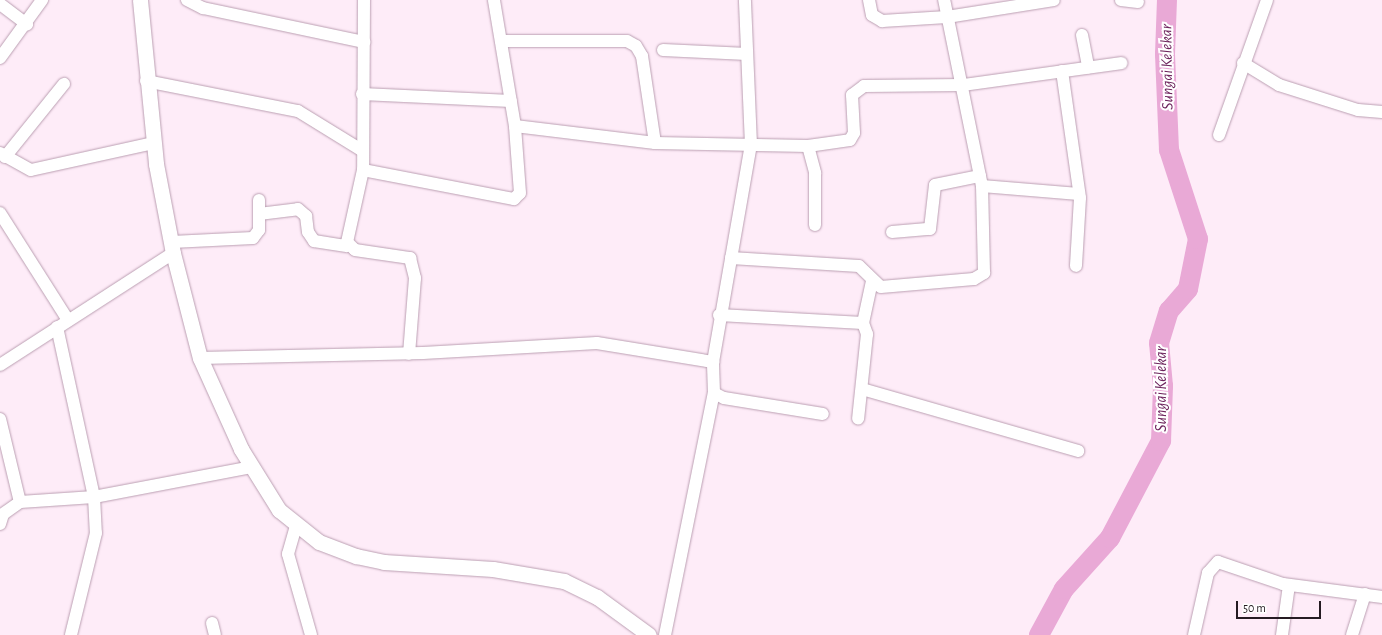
<!DOCTYPE html>
<style>
body{margin:0}
#map{position:relative;width:1382px;height:635px;overflow:hidden;background:#feecf8;font-family:"Alegreya Sans",sans-serif}
div>[style]{position:absolute}
.river>*{height:20px;margin:-10px;padding:0 10px;transform-origin:10px;border-radius:10px;background:#e9a9d6}
.roads{filter:drop-shadow(0 0 1px #bb9fb2) drop-shadow(0 0 1px #bb9fb2)}
.minor>*{height:12px;margin:-6px;padding:0 6px;transform-origin:6px;border-radius:6px;background:#fff}
.tertiary>*{height:15px;margin:-7.5px;padding:0 7.5px;transform-origin:7.5px;border-radius:7.5px;background:#fff}
span{translate:-50% -50%;white-space:nowrap;text-align:center;line-height:1.15;-webkit-text-stroke:4px #fff;paint-order:stroke}
.water-label{font-size:16px;color:#6d245d;font-style:italic}
.scale{position:absolute;left:1236px;top:601px;width:85px;height:18px;box-sizing:border-box;border:2px solid #251b22;border-top:0;padding-left:5px;font-size:12px;line-height:14px;white-space:nowrap;color:#251b22;-webkit-text-stroke:3px #fff;paint-order:stroke}
</style>
<div id="map">
<div class="river">
<i style="left:1039px;top:635px;width:52px;rotate:-61.5deg"></i>
<i style="left:1064px;top:589px;width:69px;rotate:-48deg"></i>
<i style="left:1110px;top:538px;width:110px;rotate:-62.3deg"></i>
<i style="left:1161px;top:441px;width:55px;rotate:-87.9deg"></i>
<i style="left:1163px;top:386px;width:43px;rotate:-95.3deg"></i>
<i style="left:1159px;top:343px;width:34px;rotate:-73deg"></i>
<i style="left:1169px;top:311px;width:29px;rotate:-49deg"></i>
<i style="left:1188px;top:289px;width:51px;rotate:-78.7deg"></i>
<i style="left:1198px;top:239px;width:94px;rotate:-108deg"></i>
<i style="left:1169px;top:150px;width:96px;rotate:-92.4deg"></i>
<i style="left:1165px;top:54px;width:54px;rotate:-87.9deg"></i>
</div>
<div class="roads">
<div class="minor">
<i style="left:187px;top:0;width:18px;rotate:27deg"></i>
<i style="left:203px;top:8px;width:165px;rotate:11.9deg"></i>
<i style="left:364px;top:0;width:170px;rotate:90.3deg"></i>
<i style="left:363px;top:170px;width:74px;rotate:102.5deg"></i>
<i style="left:347px;top:242px;width:11px;rotate:45deg"></i>
<i style="left:355px;top:250px;width:56px;rotate:8.3deg"></i>
<i style="left:410px;top:258px;width:21px;rotate:76deg"></i>
<i style="left:415px;top:278px;width:76px;rotate:94.5deg"></i>
<i style="left:869px;top:0;width:15px;rotate:79deg"></i>
<i style="left:872px;top:15px;width:12px;rotate:31deg"></i>
<i style="left:882px;top:21px;width:65px;rotate:-3.5deg"></i>
<i style="left:947px;top:17px;width:108px;rotate:-9deg"></i>
<i style="left:1121px;top:0;width:17px;rotate:7deg"></i>
<i style="left:0;top:4px;width:34px;rotate:37deg"></i>
<i style="left:1082px;top:35px;width:33px;rotate:79deg"></i>
<i style="left:501px;top:41px;width:126px"></i>
<i style="left:627px;top:41px;width:10px;rotate:29deg"></i>
<i style="left:636px;top:46px;width:12px;rotate:59deg"></i>
<i style="left:642px;top:56px;width:88px;rotate:81.5deg"></i>
<i style="left:663px;top:50px;width:84px;rotate:2.7deg"></i>
<i style="left:0;top:58px;width:72px;rotate:-54.1deg"></i>
<i style="left:1243px;top:63px;width:42px;rotate:31.4deg"></i>
<i style="left:1279px;top:85px;width:83px;rotate:17.6deg"></i>
<i style="left:1358px;top:110px;width:24px;rotate:5deg"></i>
<i style="left:1062px;top:71px;width:128px;rotate:81.9deg"></i>
<i style="left:1080px;top:198px;width:68px;rotate:93.4deg"></i>
<i style="left:146px;top:81px;width:155px;rotate:11.2deg"></i>
<i style="left:298px;top:111px;width:76px;rotate:31.6deg"></i>
<i style="left:362px;top:94px;width:149px;rotate:2.7deg"></i>
<i style="left:515px;top:126px;width:141px;rotate:6.9deg"></i>
<i style="left:655px;top:143px;width:153px;rotate:1.1deg"></i>
<i style="left:808px;top:146px;width:42px;rotate:-8.1deg"></i>
<i style="left:850px;top:140px;width:8px;rotate:-60deg"></i>
<i style="left:854px;top:133px;width:38px;rotate:-93deg"></i>
<i style="left:852px;top:95px;width:15px;rotate:-37deg"></i>
<i style="left:864px;top:86px;width:99px;rotate:-0.6deg"></i>
<i style="left:963px;top:85px;width:160px;rotate:-7.9deg"></i>
<i style="left:1219px;top:135px;width:143px;rotate:-70.4deg"></i>
<i style="left:808px;top:146px;width:28px;rotate:75deg"></i>
<i style="left:815px;top:173px;width:52px;rotate:90deg"></i>
<i style="left:0;top:153px;width:35px;rotate:29deg"></i>
<i style="left:31px;top:170px;width:126px;rotate:-12.4deg"></i>
<i style="left:5px;top:157px;width:94px;rotate:-51.1deg"></i>
<i style="left:363px;top:170px;width:154px;rotate:10.9deg"></i>
<i style="left:514px;top:199px;width:8px;rotate:-45deg"></i>
<i style="left:520px;top:193px;width:67px;rotate:-94.3deg"></i>
<i style="left:515px;top:126px;width:128px;rotate:-99.5deg"></i>
<i style="left:982px;top:186px;width:97px;rotate:4.7deg"></i>
<i style="left:0;top:213px;width:127px;rotate:57.6deg"></i>
<i style="left:259px;top:214px;width:39px;rotate:-7deg"></i>
<i style="left:298px;top:209px;width:11px;rotate:41deg"></i>
<i style="left:306px;top:216px;width:16px;rotate:83deg"></i>
<i style="left:308px;top:232px;width:11px;rotate:56deg"></i>
<i style="left:314px;top:241px;width:33px;rotate:9deg"></i>
<i style="left:892px;top:232px;width:38px;rotate:-5deg"></i>
<i style="left:930px;top:229px;width:44px;rotate:-83.5deg"></i>
<i style="left:935px;top:185px;width:46px;rotate:-11.3deg"></i>
<i style="left:172px;top:242px;width:81px;rotate:-2.8deg"></i>
<i style="left:253px;top:238px;width:10px;rotate:-53deg"></i>
<i style="left:259px;top:230px;width:30px;rotate:-90deg"></i>
<i style="left:731px;top:258px;width:128px;rotate:3.6deg"></i>
<i style="left:859px;top:266px;width:30px;rotate:44deg"></i>
<i style="left:881px;top:287px;width:93px;rotate:-4.9deg"></i>
<i style="left:974px;top:279px;width:12px;rotate:-31deg"></i>
<i style="left:984px;top:273px;width:87px;rotate:-91.3deg"></i>
<i style="left:982px;top:186px;width:190px;rotate:-101.5deg"></i>
<i style="left:719px;top:315px;width:144px;rotate:3.2deg"></i>
<i style="left:863px;top:323px;width:12px;rotate:70deg"></i>
<i style="left:867px;top:334px;width:85px;rotate:96deg"></i>
<i style="left:863px;top:323px;width:43px;rotate:-77.9deg"></i>
<i style="left:57px;top:327px;width:174px;rotate:77.7deg"></i>
<i style="left:94px;top:497px;width:36px;rotate:87deg"></i>
<i style="left:96px;top:533px;width:105px;rotate:103.8deg"></i>
<i style="left:200px;top:358px;width:223px;rotate:-1.3deg"></i>
<i style="left:423px;top:353px;width:174px;rotate:-3.3deg"></i>
<i style="left:597px;top:343px;width:118px;rotate:9.3deg"></i>
<i style="left:713px;top:362px;width:220px;rotate:-80.1deg"></i>
<i style="left:751px;top:145px;width:145px;rotate:-92.4deg"></i>
<i style="left:0;top:365px;width:206px;rotate:-32.9deg"></i>
<i style="left:862px;top:389px;width:225px;rotate:16deg"></i>
<i style="left:714px;top:393px;width:11px;rotate:27deg"></i>
<i style="left:724px;top:398px;width:100px;rotate:9.2deg"></i>
<i style="left:0;top:419px;width:85px;rotate:76.5deg"></i>
<i style="left:20px;top:502px;width:74px;rotate:-3.9deg"></i>
<i style="left:94px;top:497px;width:160px;rotate:-10.8deg"></i>
<i style="left:0;top:524px;width:10px;rotate:-73deg"></i>
<i style="left:3px;top:514px;width:21px;rotate:-35deg"></i>
<i style="left:296px;top:526px;width:29px;rotate:106deg"></i>
<i style="left:288px;top:554px;width:84px;rotate:74.1deg"></i>
<i style="left:212px;top:623px;width:12px;rotate:76deg"></i>
<i style="left:665px;top:635px;width:247px;rotate:-78.6deg"></i>
<i style="left:714px;top:393px;width:31px;rotate:-92deg"></i>
<i style="left:1194px;top:635px;width:64px;rotate:-77.3deg"></i>
<i style="left:1208px;top:573px;width:15px;rotate:-48deg"></i>
<i style="left:1218px;top:562px;width:69px;rotate:18.7deg"></i>
<i style="left:1283px;top:584px;width:100px;rotate:7.5deg"></i>
<i style="left:1282px;top:635px;width:50px;rotate:-82deg"></i>
<i style="left:1352px;top:635px;width:43px;rotate:-72.4deg"></i>
</div>
<div class="tertiary">
<i style="left:140px;top:0;width:165px;rotate:84.4deg"></i>
<i style="left:156px;top:164px;width:91px;rotate:79.2deg"></i>
<i style="left:173px;top:253px;width:108px;rotate:75.6deg"></i>
<i style="left:200px;top:358px;width:100px;rotate:65.7deg"></i>
<i style="left:241px;top:449px;width:72px;rotate:58.1deg"></i>
<i style="left:279px;top:510px;width:51px;rotate:38.7deg"></i>
<i style="left:319px;top:542px;width:40px;rotate:21deg"></i>
<i style="left:356px;top:556px;width:29px;rotate:12deg"></i>
<i style="left:384px;top:562px;width:109px;rotate:3.7deg"></i>
<i style="left:493px;top:569px;width:72px;rotate:9.6deg"></i>
<i style="left:564px;top:581px;width:37px;rotate:26deg"></i>
<i style="left:597px;top:597px;width:64px;rotate:36.2deg"></i>
</div>
</div>
<div class="water-label">
<span style="left:1167px;top:67px;rotate:-91deg">Sungai Kelekar</span>
<span style="left:1161px;top:389px;rotate:-90deg">Sungai Kelekar</span>
</div>
<div class="scale">50 m</div>
</div>
